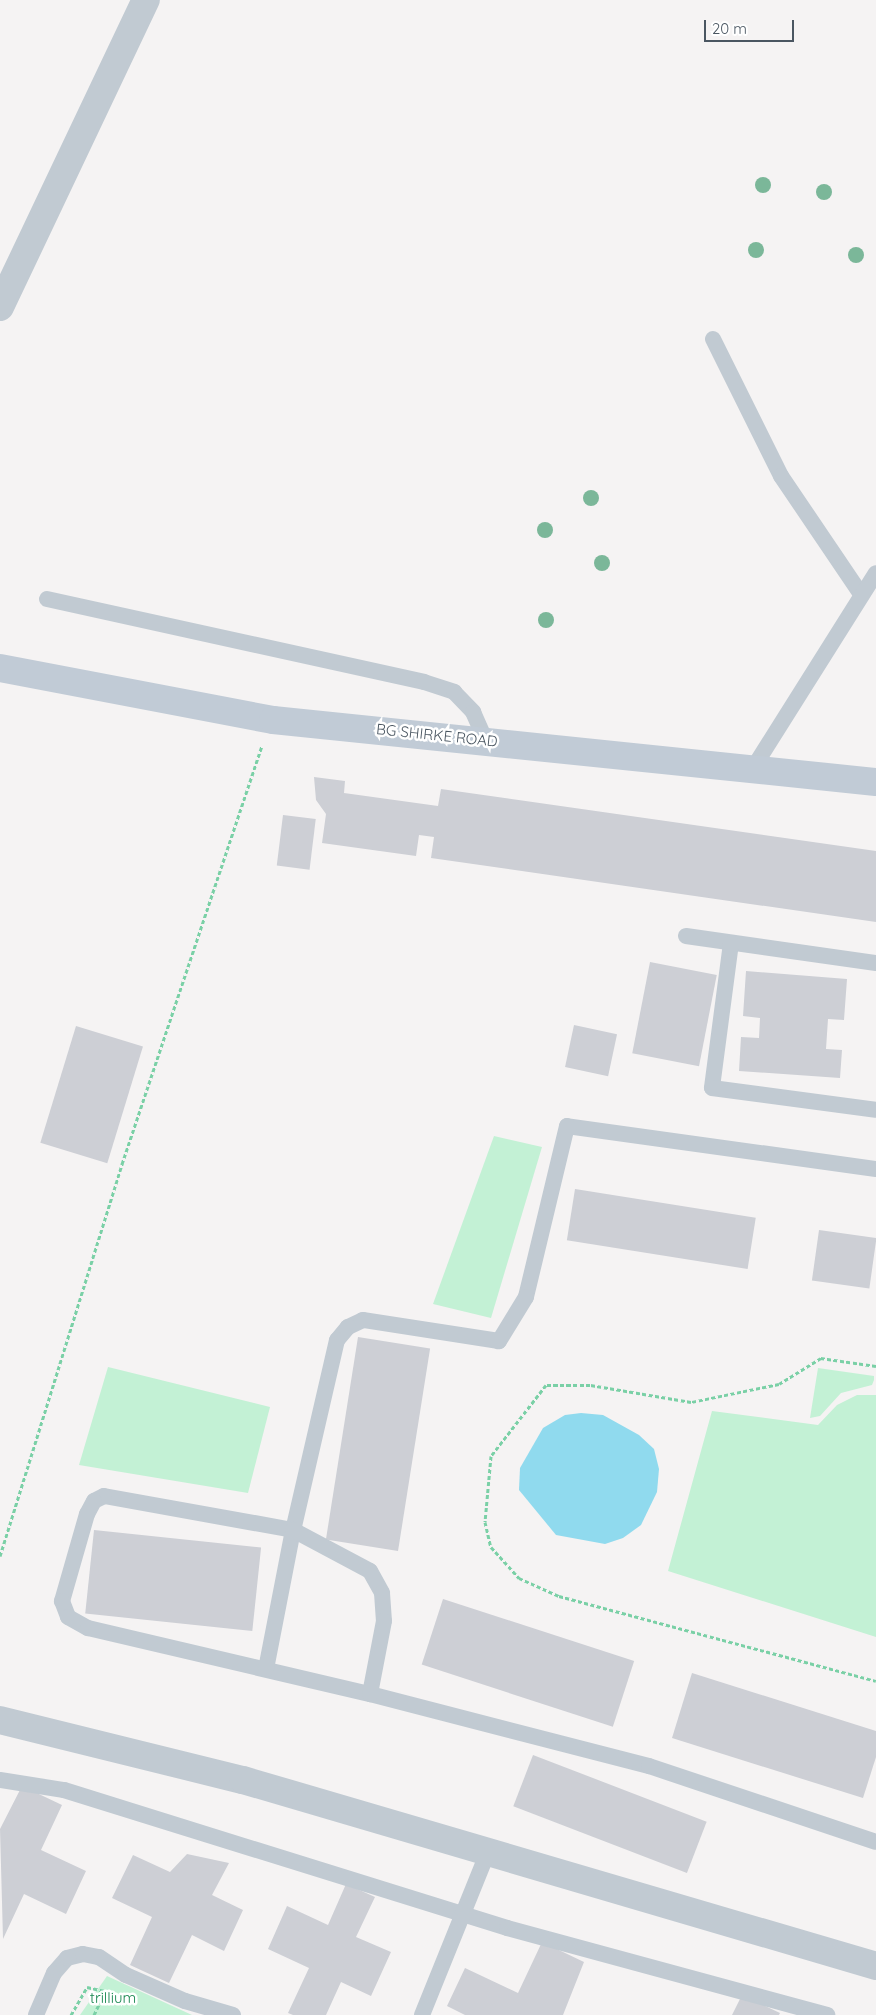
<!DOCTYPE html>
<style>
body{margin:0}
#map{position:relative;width:876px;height:2015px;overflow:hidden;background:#f5f3f3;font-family:Quicksand,sans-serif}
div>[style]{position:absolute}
.green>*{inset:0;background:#c3f1d5}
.water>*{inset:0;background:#90daee}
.building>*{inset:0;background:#cdcfd5;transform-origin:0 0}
.path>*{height:3px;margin-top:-1.5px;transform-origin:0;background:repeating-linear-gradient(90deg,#7ad0a6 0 4px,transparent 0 6.5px)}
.lane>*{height:16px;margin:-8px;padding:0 8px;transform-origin:8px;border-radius:8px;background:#c1cad2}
.street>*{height:28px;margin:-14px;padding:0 14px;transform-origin:14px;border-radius:14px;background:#c1cad2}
.secondary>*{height:28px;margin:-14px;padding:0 14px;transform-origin:14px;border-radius:14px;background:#c1cbd6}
.trees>*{width:16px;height:16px;margin:-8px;border-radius:50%;background:#7bb799}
span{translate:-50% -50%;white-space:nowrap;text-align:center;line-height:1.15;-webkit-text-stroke:5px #fff;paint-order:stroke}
.street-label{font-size:15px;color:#4a5661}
.park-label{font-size:15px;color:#17864f}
.scale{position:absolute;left:704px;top:20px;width:90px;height:22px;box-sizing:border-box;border:2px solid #4a5661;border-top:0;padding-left:6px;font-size:15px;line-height:18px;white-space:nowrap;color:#4a5661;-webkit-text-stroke:4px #fff;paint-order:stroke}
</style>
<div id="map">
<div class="green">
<i style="clip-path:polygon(494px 1136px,542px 1147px,491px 1318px,433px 1304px)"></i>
<i style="clip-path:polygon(108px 1367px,270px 1407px,248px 1493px,79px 1465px)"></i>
<i style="clip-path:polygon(818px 1368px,874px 1376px,874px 1380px,872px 1385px,841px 1393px,820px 1416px,810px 1418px)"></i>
<i style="clip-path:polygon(857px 1395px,876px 1395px,876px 1637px,668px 1571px,712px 1411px,818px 1425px,837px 1405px)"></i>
<i style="clip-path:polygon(107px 1976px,192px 2015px,80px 2015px)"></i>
</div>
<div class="water">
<i style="clip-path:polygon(581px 1413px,603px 1415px,639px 1435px,654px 1449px,659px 1469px,657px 1492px,641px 1525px,623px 1538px,605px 1544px,556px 1535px,519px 1490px,520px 1468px,543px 1428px,565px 1415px)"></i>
</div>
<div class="building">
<i style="clip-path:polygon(314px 777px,345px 781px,344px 793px,438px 806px,441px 789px,876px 851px,876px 922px,431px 858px,434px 837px,419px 835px,416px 856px,322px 843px,326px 814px,316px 800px)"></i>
<i style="left:283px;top:815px;width:33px;height:51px;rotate:7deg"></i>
<i style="left:650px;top:962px;width:68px;height:93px;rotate:11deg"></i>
<i style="clip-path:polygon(746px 971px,847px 979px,844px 1020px,828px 1019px,826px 1049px,842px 1050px,840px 1078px,739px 1071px,741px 1037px,759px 1038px,760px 1018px,743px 1016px)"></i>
<i style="left:574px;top:1025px;width:44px;height:43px;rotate:12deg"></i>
<i style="left:76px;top:1026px;width:70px;height:122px;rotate:17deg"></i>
<i style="left:575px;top:1189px;width:183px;height:52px;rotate:9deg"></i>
<i style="left:819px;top:1230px;width:58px;height:51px;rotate:8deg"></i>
<i style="left:358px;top:1337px;width:73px;height:205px;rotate:9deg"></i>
<i style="left:94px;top:1530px;width:168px;height:84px;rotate:6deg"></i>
<i style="left:443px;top:1599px;width:201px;height:69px;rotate:18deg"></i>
<i style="clip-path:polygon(692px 1673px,876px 1731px,876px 1757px,863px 1798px,672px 1738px)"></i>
<i style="left:533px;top:1755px;width:186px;height:55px;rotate:21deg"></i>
<i style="clip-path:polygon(22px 1786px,62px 1805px,41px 1850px,86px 1871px,66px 1914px,24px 1894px,3px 1939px,0 1829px)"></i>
<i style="clip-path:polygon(187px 1854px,229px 1863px,212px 1895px,243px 1910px,224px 1951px,192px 1935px,169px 1983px,130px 1965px,152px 1917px,112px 1898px,133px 1855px,170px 1872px)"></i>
<i style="clip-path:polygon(346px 1884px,375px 1897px,356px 1937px,391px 1952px,371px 1996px,341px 1982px,326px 2015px,293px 2015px,288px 2013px,309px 1968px,268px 1949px,287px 1906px,328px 1925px)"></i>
<i style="clip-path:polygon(542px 1942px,584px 1962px,563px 2015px,465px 2015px,447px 2006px,465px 1968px,518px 1993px)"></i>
<i style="clip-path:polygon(742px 1995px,780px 2013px,779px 2015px,732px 2015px)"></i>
</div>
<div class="path">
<i style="left:876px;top:1366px;width:56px;rotate:-171.7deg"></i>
<i style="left:821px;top:1358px;width:49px;rotate:148.2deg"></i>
<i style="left:779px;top:1384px;width:90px;rotate:168.4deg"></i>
<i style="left:691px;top:1402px;width:102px;rotate:-170.4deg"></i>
<i style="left:590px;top:1385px;width:44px;rotate:180deg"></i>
<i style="left:546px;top:1385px;width:90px;rotate:127.8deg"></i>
<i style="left:491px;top:1456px;width:66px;rotate:95.2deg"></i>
<i style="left:485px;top:1522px;width:26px;rotate:77deg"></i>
<i style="left:491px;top:1547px;width:42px;rotate:47.9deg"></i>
<i style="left:519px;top:1578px;width:44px;rotate:24.2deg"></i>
<i style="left:559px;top:1596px;width:328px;rotate:15deg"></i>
<i style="left:0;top:1556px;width:411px;rotate:-72.7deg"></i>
<i style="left:122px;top:1164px;width:441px;rotate:-71.5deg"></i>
<i style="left:71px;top:2015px;width:32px;rotate:-60deg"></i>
<i style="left:87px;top:1987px;width:18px;rotate:13deg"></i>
<i style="left:94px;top:2015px;width:26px;rotate:-65deg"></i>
</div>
<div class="lane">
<i style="left:713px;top:339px;width:153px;rotate:63.6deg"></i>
<i style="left:781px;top:476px;width:143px;rotate:55.9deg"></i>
<i style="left:47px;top:599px;width:386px;rotate:12.4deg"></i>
<i style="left:424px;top:682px;width:32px;rotate:18deg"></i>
<i style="left:454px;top:692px;width:28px;rotate:46deg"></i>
<i style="left:473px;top:712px;width:30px;rotate:66deg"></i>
<i style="left:750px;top:773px;width:236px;rotate:-57.8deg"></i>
<i style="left:686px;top:936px;width:192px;rotate:8.1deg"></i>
<i style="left:731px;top:943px;width:146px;rotate:97.5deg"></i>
<i style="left:712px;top:1088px;width:165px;rotate:7.6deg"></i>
<i style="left:876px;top:1169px;width:312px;rotate:-172.1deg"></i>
<i style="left:567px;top:1126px;width:176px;rotate:103.5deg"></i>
<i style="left:526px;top:1297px;width:52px;rotate:121.5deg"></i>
<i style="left:499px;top:1341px;width:138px;rotate:-171.2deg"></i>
<i style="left:363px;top:1320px;width:17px;rotate:155deg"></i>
<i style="left:348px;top:1327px;width:17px;rotate:130deg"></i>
<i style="left:337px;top:1340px;width:195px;rotate:103deg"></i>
<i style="left:293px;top:1530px;width:192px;rotate:-169.8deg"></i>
<i style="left:104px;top:1496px;width:11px;rotate:153deg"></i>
<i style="left:94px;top:1501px;width:15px;rotate:118deg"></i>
<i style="left:87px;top:1514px;width:91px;rotate:106deg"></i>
<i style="left:62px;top:1601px;width:17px;rotate:69deg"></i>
<i style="left:68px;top:1617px;width:23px;rotate:29deg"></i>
<i style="left:88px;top:1628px;width:290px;rotate:13.2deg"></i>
<i style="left:370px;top:1694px;width:288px;rotate:14.5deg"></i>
<i style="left:649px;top:1766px;width:239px;rotate:18.5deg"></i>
<i style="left:266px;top:1669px;width:142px;rotate:-79deg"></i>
<i style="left:293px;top:1530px;width:87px;rotate:28deg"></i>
<i style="left:370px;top:1571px;width:25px;rotate:61deg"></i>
<i style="left:382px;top:1593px;width:28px;rotate:86deg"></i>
<i style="left:384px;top:1621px;width:74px;rotate:100.9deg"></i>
<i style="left:0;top:1780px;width:65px;rotate:8.9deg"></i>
<i style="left:64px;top:1790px;width:464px;rotate:17.3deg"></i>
<i style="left:507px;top:1928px;width:332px;rotate:15.2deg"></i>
<i style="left:36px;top:2015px;width:46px;rotate:-66.8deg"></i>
<i style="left:54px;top:1973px;width:20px;rotate:-49deg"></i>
<i style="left:67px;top:1958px;width:16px;rotate:-14deg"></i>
<i style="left:83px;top:1954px;width:16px;rotate:11deg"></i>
<i style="left:99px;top:1957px;width:32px;rotate:34deg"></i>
<i style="left:126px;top:1975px;width:64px;rotate:23.8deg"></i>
<i style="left:185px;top:2001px;width:50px;rotate:16.3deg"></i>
<i style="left:422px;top:2015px;width:176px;rotate:-68deg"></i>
</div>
<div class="street">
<i style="left:0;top:307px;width:340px;rotate:-64.6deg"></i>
<i style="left:0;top:1720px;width:250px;rotate:13.9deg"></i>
<i style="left:243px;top:1780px;width:660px;rotate:16.37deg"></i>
</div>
<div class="secondary">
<i style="left:0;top:668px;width:278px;rotate:10.8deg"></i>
<i style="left:273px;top:720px;width:606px;rotate:5.87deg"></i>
</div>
<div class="trees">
<i style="left:763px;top:185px"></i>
<i style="left:824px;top:192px"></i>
<i style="left:756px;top:250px"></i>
<i style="left:856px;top:255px"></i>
<i style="left:591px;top:498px"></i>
<i style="left:545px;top:530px"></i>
<i style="left:602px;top:563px"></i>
<i style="left:546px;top:620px"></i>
</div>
<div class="street-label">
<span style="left:437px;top:735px;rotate:6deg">BG SHIRKE ROAD</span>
</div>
<div class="park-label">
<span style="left:113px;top:1998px">trillium</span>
</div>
<div class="scale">20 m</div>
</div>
